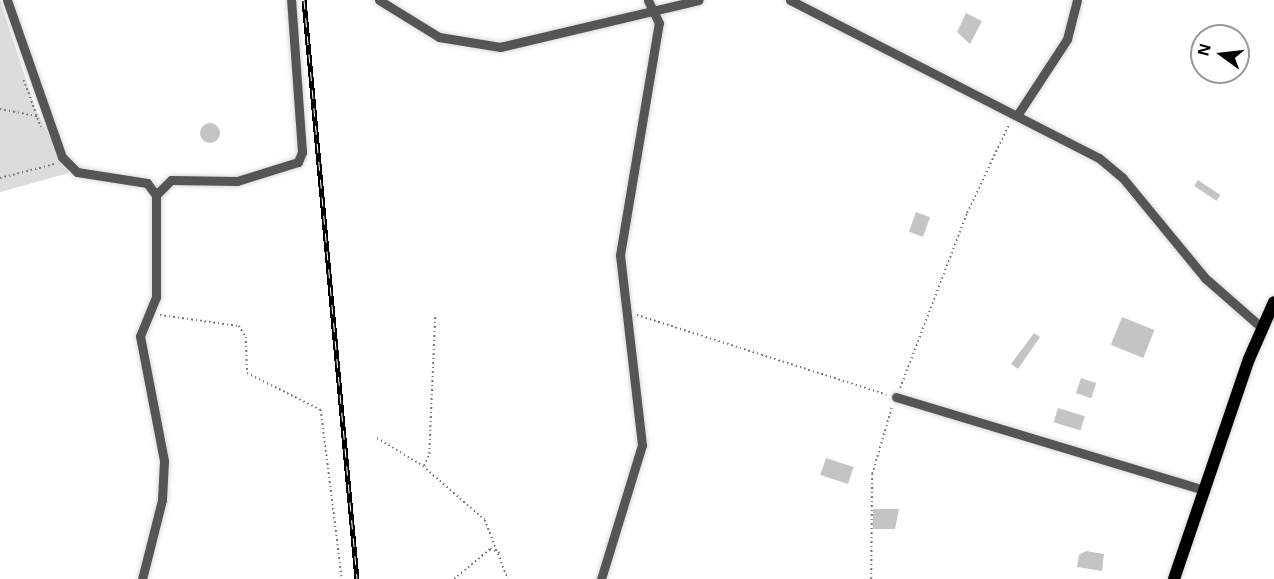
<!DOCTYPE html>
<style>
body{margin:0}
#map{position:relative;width:1274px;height:579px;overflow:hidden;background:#fff;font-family:Helvetica,sans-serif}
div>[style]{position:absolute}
.green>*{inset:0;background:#dcdcdc}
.building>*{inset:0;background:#c4c4c4;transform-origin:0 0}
.round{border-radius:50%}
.path>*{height:1.5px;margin-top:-0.75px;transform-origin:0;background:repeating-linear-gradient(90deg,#777 0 1.5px,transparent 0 4.5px)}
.roads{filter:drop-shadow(0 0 2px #dbdbdb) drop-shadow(0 0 2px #dbdbdb)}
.minor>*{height:9px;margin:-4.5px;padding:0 4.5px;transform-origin:4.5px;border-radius:4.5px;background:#555}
.major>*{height:12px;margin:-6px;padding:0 6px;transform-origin:6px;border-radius:6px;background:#000}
.rail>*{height:5px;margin-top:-2.5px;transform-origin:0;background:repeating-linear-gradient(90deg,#fff 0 9px,#000 0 18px);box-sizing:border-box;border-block:2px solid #000}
span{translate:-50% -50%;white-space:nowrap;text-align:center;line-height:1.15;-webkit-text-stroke:5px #fff;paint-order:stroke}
.north{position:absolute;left:1190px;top:24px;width:60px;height:60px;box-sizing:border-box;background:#fff;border:2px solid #999;border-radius:50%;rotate:285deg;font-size:16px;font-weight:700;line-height:24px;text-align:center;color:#000}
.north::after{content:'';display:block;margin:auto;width:21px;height:27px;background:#000;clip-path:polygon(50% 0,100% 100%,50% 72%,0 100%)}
</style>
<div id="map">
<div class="green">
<i style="clip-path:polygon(0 0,36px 110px,69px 173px,0 192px)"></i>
</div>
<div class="building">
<i style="clip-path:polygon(966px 13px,982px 21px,970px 44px,957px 32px)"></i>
<i class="round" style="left:200px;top:123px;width:20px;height:20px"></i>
<i style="left:1198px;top:180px;width:27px;height:7px;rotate:34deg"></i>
<i style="left:916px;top:212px;width:15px;height:21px;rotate:20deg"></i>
<i style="left:1122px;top:317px;width:35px;height:30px;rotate:22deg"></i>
<i style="clip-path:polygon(1034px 333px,1040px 337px,1018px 369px,1011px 364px)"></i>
<i style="left:1081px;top:378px;width:16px;height:16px;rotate:18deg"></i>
<i style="left:1058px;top:408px;width:28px;height:15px;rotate:17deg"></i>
<i style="left:826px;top:458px;width:29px;height:18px;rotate:18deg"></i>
<i style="clip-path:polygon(873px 509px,899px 509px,895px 529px,873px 529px)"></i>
<i style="clip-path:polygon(1086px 551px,1104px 554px,1102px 571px,1077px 567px,1079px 555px)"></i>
</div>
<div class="path">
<i style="left:24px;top:80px;width:50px;rotate:70.1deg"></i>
<i style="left:0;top:109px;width:38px;rotate:11deg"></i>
<i style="left:0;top:178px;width:56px;rotate:-14.5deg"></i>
<i style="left:160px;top:315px;width:80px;rotate:7.9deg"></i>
<i style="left:239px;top:326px;width:13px;rotate:58deg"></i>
<i style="left:246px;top:337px;width:36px;rotate:88deg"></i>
<i style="left:247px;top:373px;width:83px;rotate:26.6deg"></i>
<i style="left:321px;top:410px;width:170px;rotate:82.9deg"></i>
<i style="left:637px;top:315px;width:262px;rotate:17.7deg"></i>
<i style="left:900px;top:388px;width:187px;rotate:-69.1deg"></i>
<i style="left:967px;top:213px;width:98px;rotate:-64.7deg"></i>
<i style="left:377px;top:438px;width:54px;rotate:31.3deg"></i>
<i style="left:423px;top:466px;width:82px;rotate:41.1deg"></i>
<i style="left:485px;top:520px;width:63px;rotate:68.7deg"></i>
<i style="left:424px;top:466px;width:13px;rotate:-67deg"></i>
<i style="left:429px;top:454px;width:139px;rotate:-87.5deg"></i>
<i style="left:454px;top:579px;width:47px;rotate:-39.8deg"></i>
<i style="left:490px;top:549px;width:12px;rotate:20deg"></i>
<i style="left:871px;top:579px;width:105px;rotate:-89.5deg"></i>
<i style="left:872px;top:474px;width:71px;rotate:-73.6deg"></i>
</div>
<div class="roads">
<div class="minor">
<i style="left:7px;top:0;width:166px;rotate:70.7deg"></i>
<i style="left:62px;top:157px;width:21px;rotate:45deg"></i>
<i style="left:77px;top:172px;width:71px;rotate:8.9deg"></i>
<i style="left:147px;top:183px;width:15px;rotate:53deg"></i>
<i style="left:156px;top:195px;width:102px;rotate:90deg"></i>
<i style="left:156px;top:297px;width:42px;rotate:112.3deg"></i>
<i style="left:140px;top:336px;width:127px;rotate:79.1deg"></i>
<i style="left:164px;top:461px;width:39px;rotate:93deg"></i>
<i style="left:162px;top:500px;width:81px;rotate:104.2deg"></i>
<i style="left:379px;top:0;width:70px;rotate:31.7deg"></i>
<i style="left:439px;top:37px;width:62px;rotate:9.3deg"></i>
<i style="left:500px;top:47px;width:204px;rotate:-13.3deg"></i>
<i style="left:790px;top:0;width:347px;rotate:27.1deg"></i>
<i style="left:1099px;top:158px;width:30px;rotate:40deg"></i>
<i style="left:1122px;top:177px;width:131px;rotate:50.6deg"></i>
<i style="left:1205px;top:278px;width:74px;rotate:41.2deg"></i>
<i style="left:1018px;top:114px;width:90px;rotate:-56.8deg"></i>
<i style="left:1067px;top:39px;width:40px;rotate:-75.6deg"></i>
<i style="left:156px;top:195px;width:21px;rotate:-45deg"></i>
<i style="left:171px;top:180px;width:66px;rotate:0.9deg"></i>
<i style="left:237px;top:181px;width:64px;rotate:-17.3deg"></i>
<i style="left:298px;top:162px;width:11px;rotate:-68deg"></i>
<i style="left:302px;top:152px;width:152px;rotate:-94.1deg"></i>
<i style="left:896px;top:397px;width:323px;rotate:16.8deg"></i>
<i style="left:601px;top:579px;width:140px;rotate:-73deg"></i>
<i style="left:642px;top:445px;width:191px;rotate:-96.6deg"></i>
<i style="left:620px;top:255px;width:235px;rotate:-80.5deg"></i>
<i style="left:659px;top:23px;width:25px;rotate:-116deg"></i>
</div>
<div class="major">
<i style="left:1174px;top:579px;width:232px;rotate:-71.2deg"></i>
<i style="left:1249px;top:359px;width:62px;rotate:-66.3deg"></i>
</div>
</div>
<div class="rail">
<i style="left:304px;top:0;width:581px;rotate:84.77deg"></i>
</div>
<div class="north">N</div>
</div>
